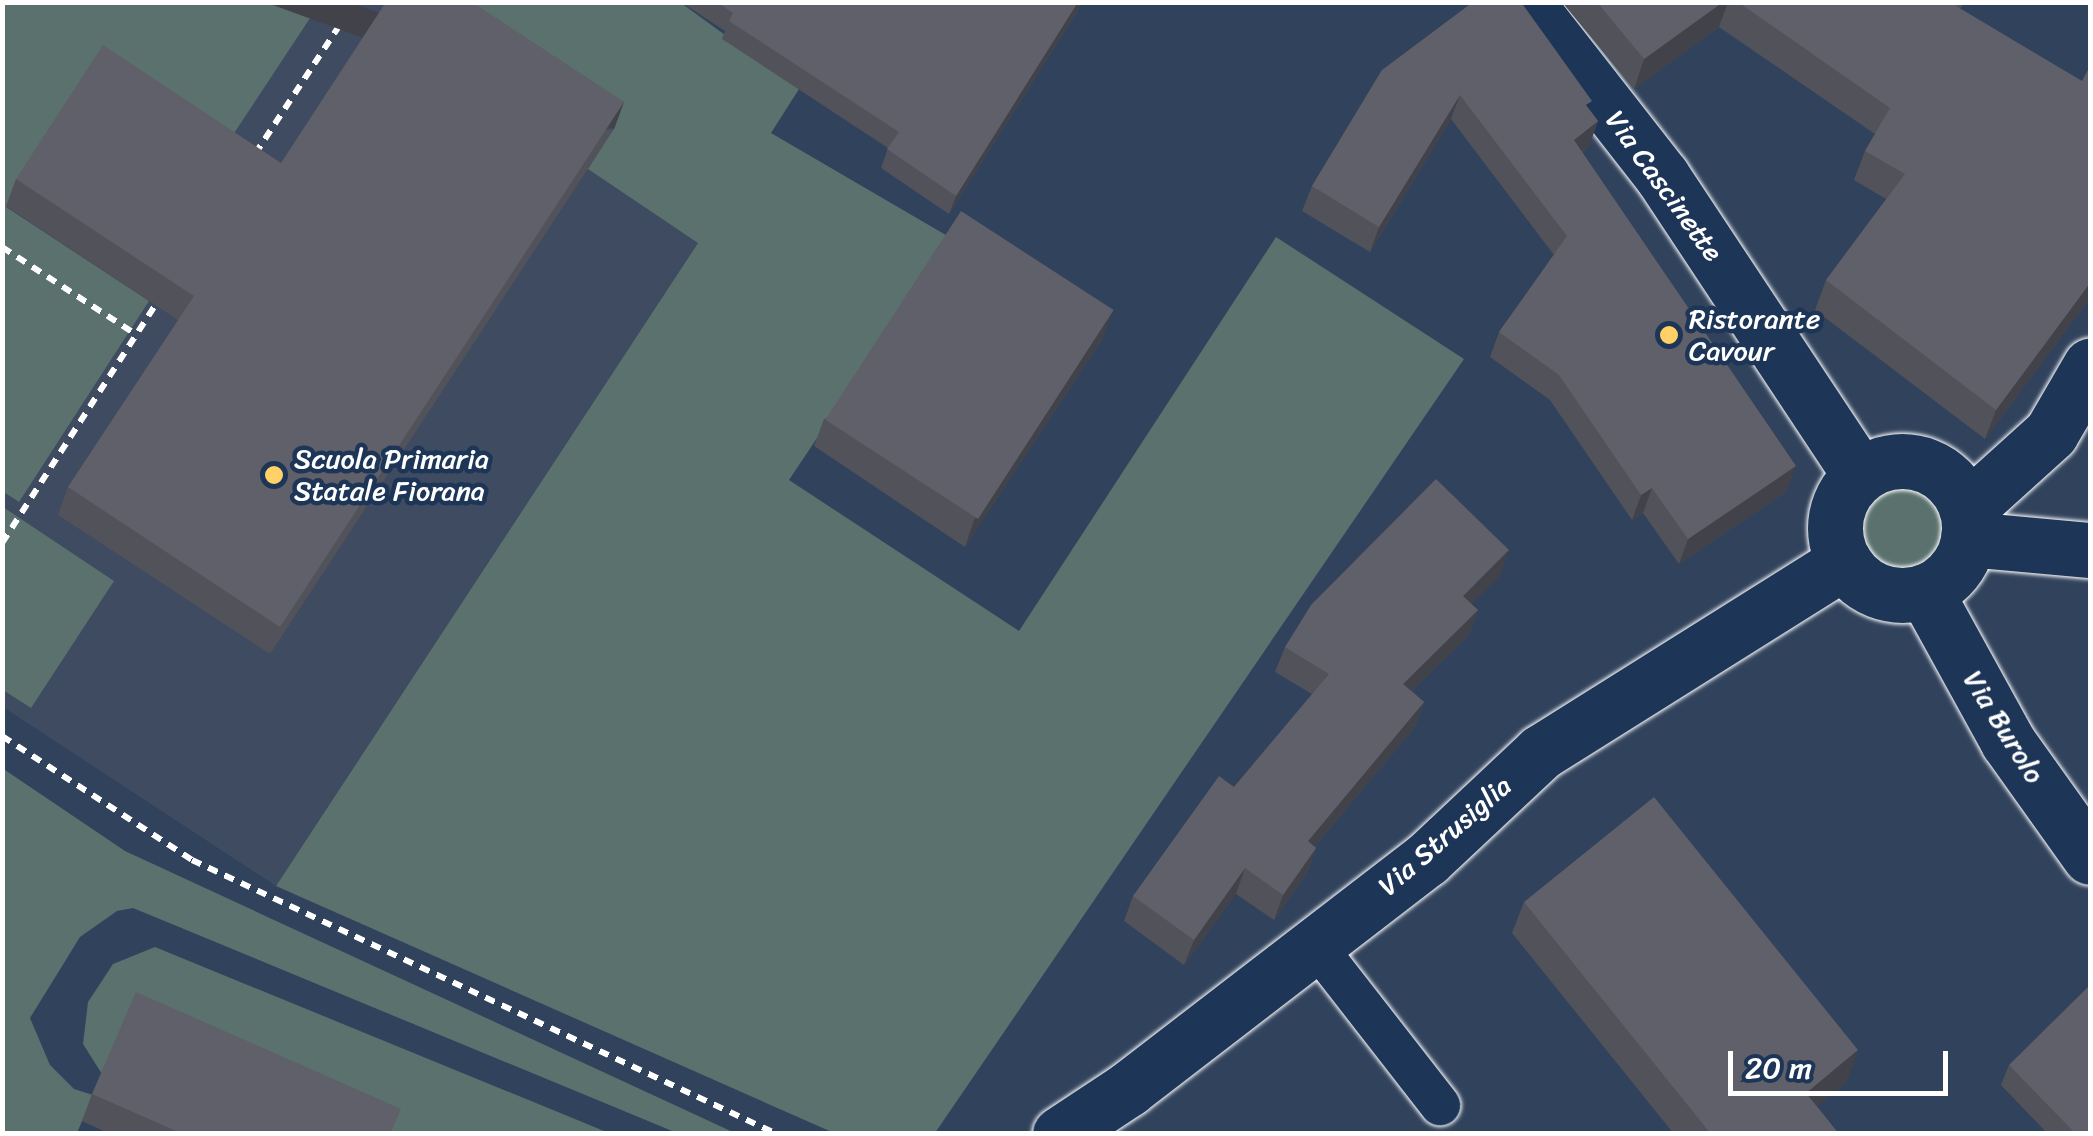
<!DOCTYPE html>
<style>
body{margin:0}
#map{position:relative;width:2093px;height:1136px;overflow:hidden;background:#31425c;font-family:Sriracha,sans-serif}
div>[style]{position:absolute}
.built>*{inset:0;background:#3f4b60}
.green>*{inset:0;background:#5a716d}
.round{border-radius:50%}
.path>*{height:6px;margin-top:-3px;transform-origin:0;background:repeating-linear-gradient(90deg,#fff 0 10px,transparent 0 18px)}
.roads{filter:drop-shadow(0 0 2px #fff) drop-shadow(0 0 2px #fff)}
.service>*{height:40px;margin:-20px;padding:0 20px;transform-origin:20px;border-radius:20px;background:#1d3557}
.minor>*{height:55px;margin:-27.5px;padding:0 27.5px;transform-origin:27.5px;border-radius:27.5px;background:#1d3557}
.tertiary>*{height:55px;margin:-27.5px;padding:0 27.5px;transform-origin:27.5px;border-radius:27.5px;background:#1d3557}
.secondary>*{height:55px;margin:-27.5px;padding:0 27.5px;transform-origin:27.5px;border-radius:27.5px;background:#1d3557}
.secondary>.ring{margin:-27.5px;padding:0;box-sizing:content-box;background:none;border:55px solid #1d3557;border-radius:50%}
.wall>*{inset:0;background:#52535a}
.shaded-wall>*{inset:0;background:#42434a;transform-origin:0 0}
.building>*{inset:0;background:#5f6069;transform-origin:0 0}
.dots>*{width:28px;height:28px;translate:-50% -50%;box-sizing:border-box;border:5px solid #1d3557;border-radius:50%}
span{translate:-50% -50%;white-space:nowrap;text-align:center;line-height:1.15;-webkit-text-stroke:9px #1d3557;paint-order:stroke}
.street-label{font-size:28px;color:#fff}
.poi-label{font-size:28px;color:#fff}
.left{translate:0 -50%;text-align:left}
.frame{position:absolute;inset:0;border:5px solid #fff;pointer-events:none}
.scale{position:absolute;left:1728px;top:1051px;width:220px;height:45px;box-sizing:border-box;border:5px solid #fff;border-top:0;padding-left:12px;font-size:30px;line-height:35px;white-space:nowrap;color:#fff;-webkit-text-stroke:8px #1d3557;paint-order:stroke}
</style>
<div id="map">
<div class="built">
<i style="clip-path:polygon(2px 3px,682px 3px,799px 89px,276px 886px,3px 707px)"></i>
</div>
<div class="green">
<i style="clip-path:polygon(2px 3px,320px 3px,219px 156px,6px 207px,149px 301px,19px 502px,2px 491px)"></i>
<i style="clip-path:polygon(421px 3px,681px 3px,799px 89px,771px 133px,951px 238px,789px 480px,1019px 631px,1276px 237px,1464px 359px,935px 1133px,834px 1133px,276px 886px,698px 243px,588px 169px,613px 129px)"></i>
<i class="round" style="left:1857px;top:483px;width:90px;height:90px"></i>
<i style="clip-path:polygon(3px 507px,114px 581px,31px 708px,3px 690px)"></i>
<i style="clip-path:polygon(2px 768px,125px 851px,735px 1133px,677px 1133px,133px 908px,117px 911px,80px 937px,30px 1018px,50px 1065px,74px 1089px,93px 1095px,77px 1133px,3px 1133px)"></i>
<i style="clip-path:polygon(155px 947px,609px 1133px,386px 1133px,102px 1074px,83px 1044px,88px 1002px,113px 964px)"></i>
</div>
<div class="path">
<i style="left:255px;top:154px;width:182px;rotate:-56.7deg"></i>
<i style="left:2px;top:247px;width:161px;rotate:33.1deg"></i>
<i style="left:2px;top:543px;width:282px;rotate:-57.2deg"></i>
<i style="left:2px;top:736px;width:227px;rotate:33.1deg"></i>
<i style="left:192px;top:860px;width:646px;rotate:25.1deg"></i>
</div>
<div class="roads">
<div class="service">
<i style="left:1313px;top:942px;width:207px;rotate:52.1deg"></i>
</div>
<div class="minor">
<i style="left:1967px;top:509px;width:113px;rotate:-42.1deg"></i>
<i style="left:2051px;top:433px;width:78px;rotate:-59.8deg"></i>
<i style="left:1925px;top:591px;width:172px;rotate:61.2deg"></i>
<i style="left:2008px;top:742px;width:141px;rotate:54.5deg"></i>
</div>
<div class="tertiary">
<i style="left:1968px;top:539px;width:122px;rotate:5.2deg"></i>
</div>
<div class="secondary">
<i style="left:1526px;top:2px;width:221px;rotate:52deg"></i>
<i style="left:1662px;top:176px;width:359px;rotate:56.5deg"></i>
<i class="ring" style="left:1835px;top:461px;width:79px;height:79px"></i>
<i style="left:1060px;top:1134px;width:82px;rotate:-33.5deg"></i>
<i style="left:1128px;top:1089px;width:377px;rotate:-37.6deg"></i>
<i style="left:1427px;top:859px;width:156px;rotate:-43.2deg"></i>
<i style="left:1541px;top:752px;width:358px;rotate:-32.1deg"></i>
</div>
</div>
<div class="wall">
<i style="clip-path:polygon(681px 2px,1081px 2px,1077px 12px,949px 214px,881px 168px,888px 148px,722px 39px,725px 31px)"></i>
<i style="clip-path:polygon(1562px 2px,1964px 2px,1960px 9px,2090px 298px,1985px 439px,1815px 310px,1826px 280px,1886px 199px,1854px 180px,1865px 151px,1875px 134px,1719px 27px,1634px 89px)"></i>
<i style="clip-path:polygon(1382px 70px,1589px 109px,1598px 121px,1589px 146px,1582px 152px,1787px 491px,1679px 564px,1643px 513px,1632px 520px,1550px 400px,1490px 357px,1499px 332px,1554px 255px,1451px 119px,1370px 252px,1302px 211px,1312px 186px)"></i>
<i style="clip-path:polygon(614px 129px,270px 654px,58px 515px,68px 487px,178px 320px,6px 206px,16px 179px,281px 163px)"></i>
<i style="clip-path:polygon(1103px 338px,965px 547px,814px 446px,824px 419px)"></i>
<i style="clip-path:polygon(1500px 576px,1471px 604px,1478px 610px,1469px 635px,1412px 691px,1424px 702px,1415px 727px,1315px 846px,1316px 848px,1307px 873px,1274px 920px,1236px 894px,1184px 965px,1124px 921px,1133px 896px,1234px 787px,1312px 694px,1275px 672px,1285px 647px)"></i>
<i style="clip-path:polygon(1524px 902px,1847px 1082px,1817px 1106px,1839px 1134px,1674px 1134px,1512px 933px)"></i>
<i style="clip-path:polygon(2009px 1065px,2090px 1134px,2048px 1134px,2001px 1085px)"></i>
<i style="clip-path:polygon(92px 1094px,392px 1134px,110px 1134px,82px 1121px)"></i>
</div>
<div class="shaded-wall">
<i style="clip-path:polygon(1078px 2px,1081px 2px,1077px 12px,949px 214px,956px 196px)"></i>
<i style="clip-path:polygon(1723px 2px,1728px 2px,1719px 27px,1634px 89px,1644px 59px)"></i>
<i style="clip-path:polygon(1460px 95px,1451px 119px,1370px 252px,1379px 227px)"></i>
<i style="left:624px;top:102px;width:29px;height:628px;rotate:110deg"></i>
<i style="clip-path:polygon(1598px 121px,1589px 146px,1565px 165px,1574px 140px)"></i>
<i style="clip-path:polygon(2090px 283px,2090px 298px,1985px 439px,1996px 410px)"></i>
<i style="clip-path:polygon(1113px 311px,1103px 338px,965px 547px,974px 520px)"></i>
<i style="clip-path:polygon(1796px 466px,1787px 491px,1679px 564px,1688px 539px)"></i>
<i style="clip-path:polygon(1652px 488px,1643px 513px,1632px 520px,1641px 495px)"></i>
<i style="clip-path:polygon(1509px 550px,1500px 576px,1454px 621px,1463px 596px)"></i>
<i style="clip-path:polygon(1478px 610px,1469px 635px,1394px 709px,1403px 684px)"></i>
<i style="clip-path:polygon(1424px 702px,1415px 727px,1298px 866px,1308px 841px)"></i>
<i style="clip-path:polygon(1316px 848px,1307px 873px,1274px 920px,1283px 895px)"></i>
<i style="clip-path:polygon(1245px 868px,1236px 894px,1184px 965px,1194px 940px)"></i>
<i style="clip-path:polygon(1858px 1050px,1847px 1082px,1795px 1124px,1806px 1093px)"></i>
</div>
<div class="building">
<i style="clip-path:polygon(386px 2px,472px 2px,624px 102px,280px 627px,68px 487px,194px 296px,16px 179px,103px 45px,281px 163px)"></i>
<i style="clip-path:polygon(717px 2px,1078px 2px,956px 196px,887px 149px,899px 132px,729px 21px,733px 13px)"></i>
<i style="clip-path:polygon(1473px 2px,1521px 2px,1592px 101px,1586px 105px,1598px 121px,1574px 140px,1796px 466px,1688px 539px,1652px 488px,1641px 495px,1559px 375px,1499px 332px,1567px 236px,1460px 95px,1379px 227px,1312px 186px,1382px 70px)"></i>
<i style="clip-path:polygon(1597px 2px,1723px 2px,1644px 59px)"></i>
<i style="clip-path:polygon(1738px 2px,1958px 2px,1956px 6px,2082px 81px,2090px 66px,2090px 283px,1996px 410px,1826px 280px,1905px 174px,1865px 151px,1890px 108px)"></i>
<i style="left:961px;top:211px;width:182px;height:249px;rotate:33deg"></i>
<i style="clip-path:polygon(1436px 479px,1509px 550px,1463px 596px,1478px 610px,1403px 684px,1424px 702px,1308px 841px,1316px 848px,1283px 895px,1245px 868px,1194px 940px,1133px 896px,1219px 776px,1234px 787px,1329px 674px,1285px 647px,1311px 605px)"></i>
<i style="clip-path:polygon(1654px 797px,1858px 1050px,1806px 1093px,1839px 1134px,1711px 1134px,1524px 902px)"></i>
<i style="clip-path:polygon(2090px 985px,2090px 1134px,2076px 1134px,2009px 1065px)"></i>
<i style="clip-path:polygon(136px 992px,401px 1109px,390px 1134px,183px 1134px,92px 1094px)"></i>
</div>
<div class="dots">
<i style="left:1669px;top:335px;background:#ffd166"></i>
<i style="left:274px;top:475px;background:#ffd166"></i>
</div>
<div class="street-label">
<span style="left:1664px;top:186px;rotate:54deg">Via Cascinette</span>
<span style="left:2004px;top:727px;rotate:58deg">Via Burolo</span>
<span style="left:1445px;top:836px;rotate:-41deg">Via Strusiglia</span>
</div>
<div class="poi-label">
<span class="left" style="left:1689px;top:335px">Ristorante<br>Cavour</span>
<span class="left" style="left:294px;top:475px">Scuola Primaria<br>Statale Fiorana</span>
</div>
<div class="frame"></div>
<div class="scale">20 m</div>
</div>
